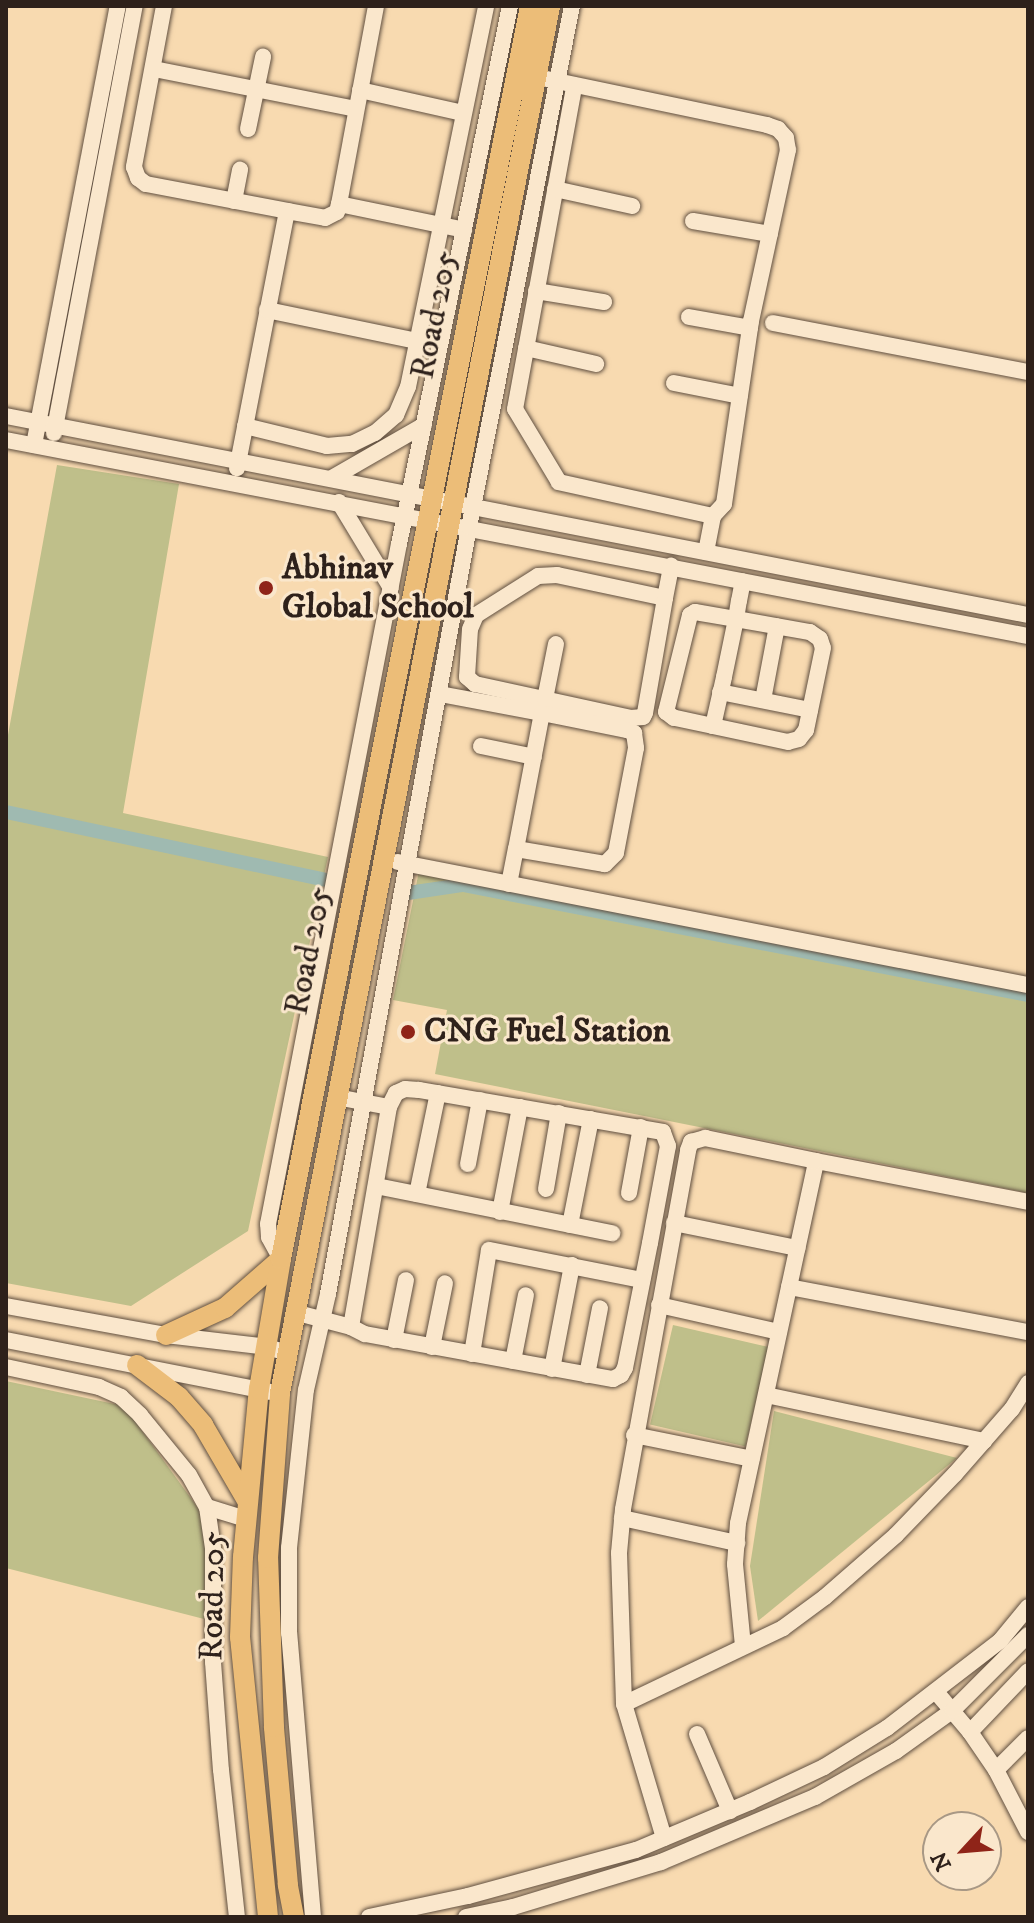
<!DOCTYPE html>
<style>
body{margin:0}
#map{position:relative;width:1034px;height:1923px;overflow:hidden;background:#f8dab0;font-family:"IM FELL DW Pica",serif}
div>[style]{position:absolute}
.green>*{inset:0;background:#bfbf8a;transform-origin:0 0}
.canal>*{height:14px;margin:-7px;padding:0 7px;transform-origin:7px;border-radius:7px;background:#9fbab1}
.roads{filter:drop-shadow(0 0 2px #604f40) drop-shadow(0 0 2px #604f40)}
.minor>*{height:16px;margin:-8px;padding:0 8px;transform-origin:8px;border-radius:8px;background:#fae7cc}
.major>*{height:20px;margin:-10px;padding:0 10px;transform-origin:10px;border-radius:10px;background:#ecbd78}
.dots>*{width:22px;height:22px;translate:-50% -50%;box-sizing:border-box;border:4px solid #fae7cc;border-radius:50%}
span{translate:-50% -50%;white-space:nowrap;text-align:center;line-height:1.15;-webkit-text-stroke:6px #fae7cc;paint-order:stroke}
.street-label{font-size:34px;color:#2e211b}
.poi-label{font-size:34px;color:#2e211b;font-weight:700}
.left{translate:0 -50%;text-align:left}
.frame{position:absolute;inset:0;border:8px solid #2e211b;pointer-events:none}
.north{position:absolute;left:922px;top:1811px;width:80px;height:80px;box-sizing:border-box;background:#fae7cc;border:2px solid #a89885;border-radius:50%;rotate:244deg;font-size:22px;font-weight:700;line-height:32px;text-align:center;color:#2e211b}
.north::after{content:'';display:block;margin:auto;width:28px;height:36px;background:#8f2418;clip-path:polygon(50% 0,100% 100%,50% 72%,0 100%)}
</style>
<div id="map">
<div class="green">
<i style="clip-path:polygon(57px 465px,179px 484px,123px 813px,328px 857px,248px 1231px,131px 1306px,6px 1283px,6px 746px)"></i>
<i style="clip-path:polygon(420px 866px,1028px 988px,1028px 1193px,435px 1074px,447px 1010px,393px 1000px)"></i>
<i style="left:673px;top:1325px;width:98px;height:102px;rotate:13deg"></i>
<i style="clip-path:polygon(6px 1381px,124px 1406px,206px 1519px,204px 1619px,6px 1568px)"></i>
<i style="clip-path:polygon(774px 1411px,957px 1458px,758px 1621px,750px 1566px)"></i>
</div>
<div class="canal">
<i style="left:6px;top:812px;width:328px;rotate:12deg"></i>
<i style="left:408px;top:893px;width:56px;rotate:-8.3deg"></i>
<i style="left:463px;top:885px;width:576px;rotate:11.02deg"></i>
</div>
<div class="roads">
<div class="minor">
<i style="left:164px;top:6px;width:164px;rotate:100.6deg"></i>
<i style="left:134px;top:167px;width:12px;rotate:70deg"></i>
<i style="left:138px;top:178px;width:10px;rotate:37deg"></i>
<i style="left:146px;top:184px;width:144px;rotate:10.8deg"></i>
<i style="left:287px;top:211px;width:262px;rotate:101deg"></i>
<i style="left:154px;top:69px;width:206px;rotate:11.2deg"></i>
<i style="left:547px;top:79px;width:225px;rotate:11.8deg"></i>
<i style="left:767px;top:125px;width:12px;rotate:20deg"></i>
<i style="left:778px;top:129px;width:12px;rotate:48deg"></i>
<i style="left:786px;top:138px;width:12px;rotate:81deg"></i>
<i style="left:788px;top:150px;width:175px;rotate:102.2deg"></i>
<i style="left:751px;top:321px;width:185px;rotate:98.4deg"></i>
<i style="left:724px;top:504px;width:16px;rotate:133deg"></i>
<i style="left:713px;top:516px;width:158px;rotate:-167.6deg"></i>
<i style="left:559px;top:482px;width:85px;rotate:-121.1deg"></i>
<i style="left:515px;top:409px;width:328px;rotate:-79.6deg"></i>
<i style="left:360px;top:90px;width:106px;rotate:12.6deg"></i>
<i style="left:248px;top:129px;width:74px;rotate:-78.2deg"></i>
<i style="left:555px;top:189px;width:79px;rotate:12.4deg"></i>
<i style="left:234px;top:201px;width:32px;rotate:-79deg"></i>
<i style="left:339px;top:204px;width:201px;rotate:-79.4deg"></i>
<i style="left:287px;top:211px;width:39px;rotate:10deg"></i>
<i style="left:325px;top:218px;width:13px;rotate:-27deg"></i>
<i style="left:337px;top:212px;width:8px;rotate:-76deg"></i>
<i style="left:339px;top:204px;width:128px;rotate:11.7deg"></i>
<i style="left:693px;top:221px;width:78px;rotate:9.6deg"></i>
<i style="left:536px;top:291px;width:69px;rotate:9.2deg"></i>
<i style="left:267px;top:310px;width:153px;rotate:11.7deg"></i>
<i style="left:689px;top:317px;width:62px;rotate:10.2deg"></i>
<i style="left:773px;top:323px;width:260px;rotate:10.9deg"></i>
<i style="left:526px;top:348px;width:72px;rotate:12.9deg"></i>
<i style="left:674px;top:383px;width:67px;rotate:11.1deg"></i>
<i style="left:6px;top:416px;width:1041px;rotate:11.02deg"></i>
<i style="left:245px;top:426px;width:84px;rotate:13.7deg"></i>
<i style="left:327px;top:446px;width:25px;rotate:-5deg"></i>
<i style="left:352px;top:444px;width:25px;rotate:-26deg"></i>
<i style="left:375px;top:433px;width:28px;rotate:-41deg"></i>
<i style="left:396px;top:415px;width:30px;rotate:-67deg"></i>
<i style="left:408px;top:387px;width:389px;rotate:-78.4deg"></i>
<i style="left:54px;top:433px;width:435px;rotate:-79.3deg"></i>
<i style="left:6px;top:440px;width:1041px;rotate:10.86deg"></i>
<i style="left:34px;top:445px;width:447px;rotate:-79.2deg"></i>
<i style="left:332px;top:478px;width:106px;rotate:-29.9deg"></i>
<i style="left:339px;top:502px;width:100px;rotate:58.8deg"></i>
<i style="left:706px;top:552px;width:37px;rotate:-79deg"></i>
<i style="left:665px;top:598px;width:110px;rotate:-168deg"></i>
<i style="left:557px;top:575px;width:19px;rotate:177deg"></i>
<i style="left:538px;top:576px;width:73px;rotate:147.8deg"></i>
<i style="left:476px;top:615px;width:15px;rotate:113deg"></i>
<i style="left:470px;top:629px;width:48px;rotate:93.6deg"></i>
<i style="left:467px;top:677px;width:11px;rotate:41deg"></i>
<i style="left:475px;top:684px;width:160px;rotate:12.3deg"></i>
<i style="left:631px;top:718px;width:12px;rotate:-5deg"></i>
<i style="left:643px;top:717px;width:4px;rotate:-63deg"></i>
<i style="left:645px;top:713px;width:117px;rotate:-80.1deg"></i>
<i style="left:665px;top:598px;width:33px;rotate:-79deg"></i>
<i style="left:720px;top:692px;width:92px;rotate:11.3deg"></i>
<i style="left:440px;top:694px;width:104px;rotate:10.6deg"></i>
<i style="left:542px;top:713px;width:87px;rotate:11.3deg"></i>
<i style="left:627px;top:730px;width:8px;rotate:23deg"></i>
<i style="left:634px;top:733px;width:15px;rotate:82deg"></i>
<i style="left:636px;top:748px;width:107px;rotate:100.8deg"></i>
<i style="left:616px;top:853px;width:16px;rotate:135deg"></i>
<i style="left:605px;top:864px;width:90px;rotate:-170.4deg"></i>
<i style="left:516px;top:849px;width:138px;rotate:-79.2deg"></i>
<i style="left:545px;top:699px;width:56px;rotate:-78.7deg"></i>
<i style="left:763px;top:700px;width:75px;rotate:-79.3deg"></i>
<i style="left:713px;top:726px;width:40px;rotate:-168deg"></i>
<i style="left:674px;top:718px;width:10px;rotate:-143deg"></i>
<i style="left:666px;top:712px;width:100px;rotate:-76.1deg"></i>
<i style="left:690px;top:615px;width:6px;rotate:-31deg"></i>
<i style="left:695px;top:612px;width:42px;rotate:9.7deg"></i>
<i style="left:736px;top:619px;width:75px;rotate:10deg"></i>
<i style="left:810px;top:632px;width:12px;rotate:35deg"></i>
<i style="left:820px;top:639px;width:9px;rotate:72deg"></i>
<i style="left:823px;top:648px;width:84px;rotate:101.7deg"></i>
<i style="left:806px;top:730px;width:11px;rotate:128deg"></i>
<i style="left:799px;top:739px;width:11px;rotate:165deg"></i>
<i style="left:788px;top:742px;width:77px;rotate:-168deg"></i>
<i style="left:713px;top:726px;width:50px;rotate:-77.3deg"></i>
<i style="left:724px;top:677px;width:59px;rotate:-78.3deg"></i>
<i style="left:736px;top:619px;width:18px;rotate:-81deg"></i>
<i style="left:739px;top:601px;width:20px;rotate:-79deg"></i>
<i style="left:481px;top:746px;width:54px;rotate:11.7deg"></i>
<i style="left:398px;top:862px;width:642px;rotate:11.05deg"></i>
<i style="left:509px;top:884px;width:36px;rotate:-79deg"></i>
<i style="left:468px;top:1164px;width:65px;rotate:-79.4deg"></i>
<i style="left:376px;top:1186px;width:241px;rotate:11.3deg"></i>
<i style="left:546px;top:1189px;width:77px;rotate:-80.3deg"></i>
<i style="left:629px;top:1193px;width:67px;rotate:-79.7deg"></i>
<i style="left:417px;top:1194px;width:103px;rotate:-78.3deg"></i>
<i style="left:500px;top:1212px;width:107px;rotate:-79.2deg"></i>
<i style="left:674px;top:1223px;width:126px;rotate:11.5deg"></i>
<i style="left:570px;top:1225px;width:108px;rotate:-78.8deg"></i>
<i style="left:281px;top:1259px;width:25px;rotate:-119deg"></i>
<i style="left:269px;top:1237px;width:13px;rotate:-94deg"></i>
<i style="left:268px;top:1224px;width:693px;rotate:-79.1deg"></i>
<i style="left:399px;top:544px;width:549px;rotate:-78.34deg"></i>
<i style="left:789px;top:1287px;width:243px;rotate:10.7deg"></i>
<i style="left:659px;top:1305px;width:123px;rotate:12.7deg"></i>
<i style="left:6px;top:1306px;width:163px;rotate:10.3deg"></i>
<i style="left:166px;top:1335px;width:103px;rotate:6.7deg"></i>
<i style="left:268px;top:1347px;width:20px;rotate:18deg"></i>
<i style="left:294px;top:1312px;width:59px;rotate:14.7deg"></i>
<i style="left:351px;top:1327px;width:16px;rotate:27deg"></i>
<i style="left:365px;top:1334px;width:252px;rotate:10.3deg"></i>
<i style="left:613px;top:1379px;width:9px;rotate:-27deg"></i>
<i style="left:621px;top:1375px;width:8px;rotate:-60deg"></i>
<i style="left:625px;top:1368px;width:127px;rotate:-78.7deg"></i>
<i style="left:650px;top:1243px;width:99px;rotate:-79.5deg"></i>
<i style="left:668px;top:1146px;width:15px;rotate:-110deg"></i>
<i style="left:663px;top:1132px;width:248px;rotate:-170.2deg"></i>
<i style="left:419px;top:1090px;width:14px;rotate:-176deg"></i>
<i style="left:405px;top:1089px;width:10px;rotate:156deg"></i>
<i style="left:396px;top:1093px;width:16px;rotate:117deg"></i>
<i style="left:389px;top:1107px;width:54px;rotate:-169.3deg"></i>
<i style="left:351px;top:1327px;width:223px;rotate:-80.2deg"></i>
<i style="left:6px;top:1340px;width:269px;rotate:11.1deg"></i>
<i style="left:394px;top:1340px;width:61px;rotate:-78.7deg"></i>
<i style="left:432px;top:1347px;width:65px;rotate:-78.5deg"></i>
<i style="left:472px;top:1354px;width:105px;rotate:-80.7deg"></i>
<i style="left:489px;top:1250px;width:156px;rotate:11.1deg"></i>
<i style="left:513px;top:1361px;width:67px;rotate:-78.9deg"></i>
<i style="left:6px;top:1367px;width:95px;rotate:12.1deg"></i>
<i style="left:99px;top:1387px;width:24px;rotate:24deg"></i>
<i style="left:121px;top:1397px;width:26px;rotate:43deg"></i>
<i style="left:140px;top:1415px;width:77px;rotate:50.8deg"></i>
<i style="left:189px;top:1475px;width:37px;rotate:61deg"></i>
<i style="left:207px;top:1507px;width:41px;rotate:81.7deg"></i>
<i style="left:213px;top:1548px;width:114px;rotate:90deg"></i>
<i style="left:213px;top:1662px;width:108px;rotate:85.8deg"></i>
<i style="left:221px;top:1770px;width:148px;rotate:83.8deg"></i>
<i style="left:552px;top:1369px;width:106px;rotate:-79.1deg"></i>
<i style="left:587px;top:1375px;width:68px;rotate:-79deg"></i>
<i style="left:766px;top:1395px;width:223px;rotate:11.9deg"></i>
<i style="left:634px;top:1435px;width:120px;rotate:11.5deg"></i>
<i style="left:207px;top:1507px;width:41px;rotate:17.1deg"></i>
<i style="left:622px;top:1518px;width:118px;rotate:12.3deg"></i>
<i style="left:743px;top:1646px;width:82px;rotate:-95.6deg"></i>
<i style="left:735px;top:1564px;width:41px;rotate:-85.8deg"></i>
<i style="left:738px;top:1523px;width:370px;rotate:-77.8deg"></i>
<i style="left:816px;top:1161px;width:216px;rotate:10.9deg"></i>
<i style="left:937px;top:1693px;width:51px;rotate:49.8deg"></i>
<i style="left:970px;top:1732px;width:46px;rotate:55.6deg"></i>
<i style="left:996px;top:1770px;width:70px;rotate:62.7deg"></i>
<i style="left:624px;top:1704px;width:151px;rotate:-91.9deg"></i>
<i style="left:619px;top:1553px;width:44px;rotate:-84.8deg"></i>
<i style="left:623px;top:1509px;width:365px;rotate:-79.7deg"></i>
<i style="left:688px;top:1150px;width:9px;rotate:-69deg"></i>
<i style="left:691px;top:1142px;width:15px;rotate:-16deg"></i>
<i style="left:705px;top:1138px;width:113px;rotate:11.7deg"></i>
<i style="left:970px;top:1732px;width:84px;rotate:-46.4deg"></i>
<i style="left:697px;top:1734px;width:84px;rotate:66.8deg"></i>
<i style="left:996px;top:1770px;width:45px;rotate:-45deg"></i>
<i style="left:664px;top:1838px;width:140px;rotate:-106.6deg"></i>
<i style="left:624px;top:1704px;width:176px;rotate:-25.5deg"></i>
<i style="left:783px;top:1628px;width:52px;rotate:-36.4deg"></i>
<i style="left:825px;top:1597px;width:94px;rotate:-41.1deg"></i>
<i style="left:896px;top:1535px;width:85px;rotate:-46deg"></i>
<i style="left:955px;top:1474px;width:86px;rotate:-48.8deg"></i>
<i style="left:1012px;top:1409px;width:31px;rotate:-58deg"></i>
<i style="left:313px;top:1917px;width:285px;rotate:-94.8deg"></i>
<i style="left:289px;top:1633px;width:85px;rotate:-90deg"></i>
<i style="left:289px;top:1548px;width:159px;rotate:-83.9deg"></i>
<i style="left:306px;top:1390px;width:98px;rotate:-77.1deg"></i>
<i style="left:328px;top:1294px;width:780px;rotate:-79.58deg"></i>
<i style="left:469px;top:527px;width:531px;rotate:-78.82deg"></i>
<i style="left:369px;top:1917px;width:101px;rotate:-12deg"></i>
<i style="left:468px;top:1896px;width:174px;rotate:-15.3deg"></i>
<i style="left:636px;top:1850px;width:124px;rotate:-22.8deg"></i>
<i style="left:750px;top:1802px;width:82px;rotate:-25.3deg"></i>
<i style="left:824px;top:1767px;width:74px;rotate:-31.8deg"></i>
<i style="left:887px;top:1728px;width:143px;rotate:-37.6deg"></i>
<i style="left:1000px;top:1641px;width:44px;rotate:-50.5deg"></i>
<i style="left:466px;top:1917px;width:48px;rotate:-12deg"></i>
<i style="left:513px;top:1907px;width:155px;rotate:-16.9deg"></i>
<i style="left:661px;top:1862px;width:167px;rotate:-22.9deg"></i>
<i style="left:815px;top:1797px;width:93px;rotate:-29.6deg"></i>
<i style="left:896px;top:1751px;width:70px;rotate:-35.7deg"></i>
<i style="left:953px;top:1710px;width:106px;rotate:-45deg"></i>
</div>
<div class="major">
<i style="left:166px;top:1335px;width:65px;rotate:-24.6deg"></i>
<i style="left:225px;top:1308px;width:74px;rotate:-41.2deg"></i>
<i style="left:137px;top:1365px;width:53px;rotate:37.3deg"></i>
<i style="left:179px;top:1397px;width:37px;rotate:49deg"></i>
<i style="left:203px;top:1425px;width:89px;rotate:59.7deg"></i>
<i style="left:268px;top:1917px;width:281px;rotate:-95.7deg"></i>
<i style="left:240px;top:1637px;width:80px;rotate:-87.9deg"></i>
<i style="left:243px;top:1557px;width:169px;rotate:-84.6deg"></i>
<i style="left:259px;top:1389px;width:132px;rotate:-80.4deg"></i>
<i style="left:281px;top:1259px;width:1278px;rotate:-78.76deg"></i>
<i style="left:294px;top:1917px;width:33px;rotate:-101deg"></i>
<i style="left:288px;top:1885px;width:159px;rotate:-95.1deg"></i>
<i style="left:274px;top:1727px;width:169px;rotate:-92deg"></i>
<i style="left:268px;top:1558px;width:165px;rotate:-85.8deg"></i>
<i style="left:280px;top:1393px;width:1413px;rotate:-78.98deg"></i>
</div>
</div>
<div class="dots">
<i style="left:266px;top:588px;background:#8f2418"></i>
<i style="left:408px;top:1032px;background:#8f2418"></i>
</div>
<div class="street-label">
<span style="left:435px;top:315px;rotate:-79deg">Road 205</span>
<span style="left:309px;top:951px;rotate:-79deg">Road 205</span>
<span style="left:213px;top:1596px;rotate:-89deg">Road 205</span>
</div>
<div class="poi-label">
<span class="left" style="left:282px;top:588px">Abhinav<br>Global School</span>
<span class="left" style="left:424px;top:1032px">CNG Fuel Station</span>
</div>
<div class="frame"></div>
<div class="north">N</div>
</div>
